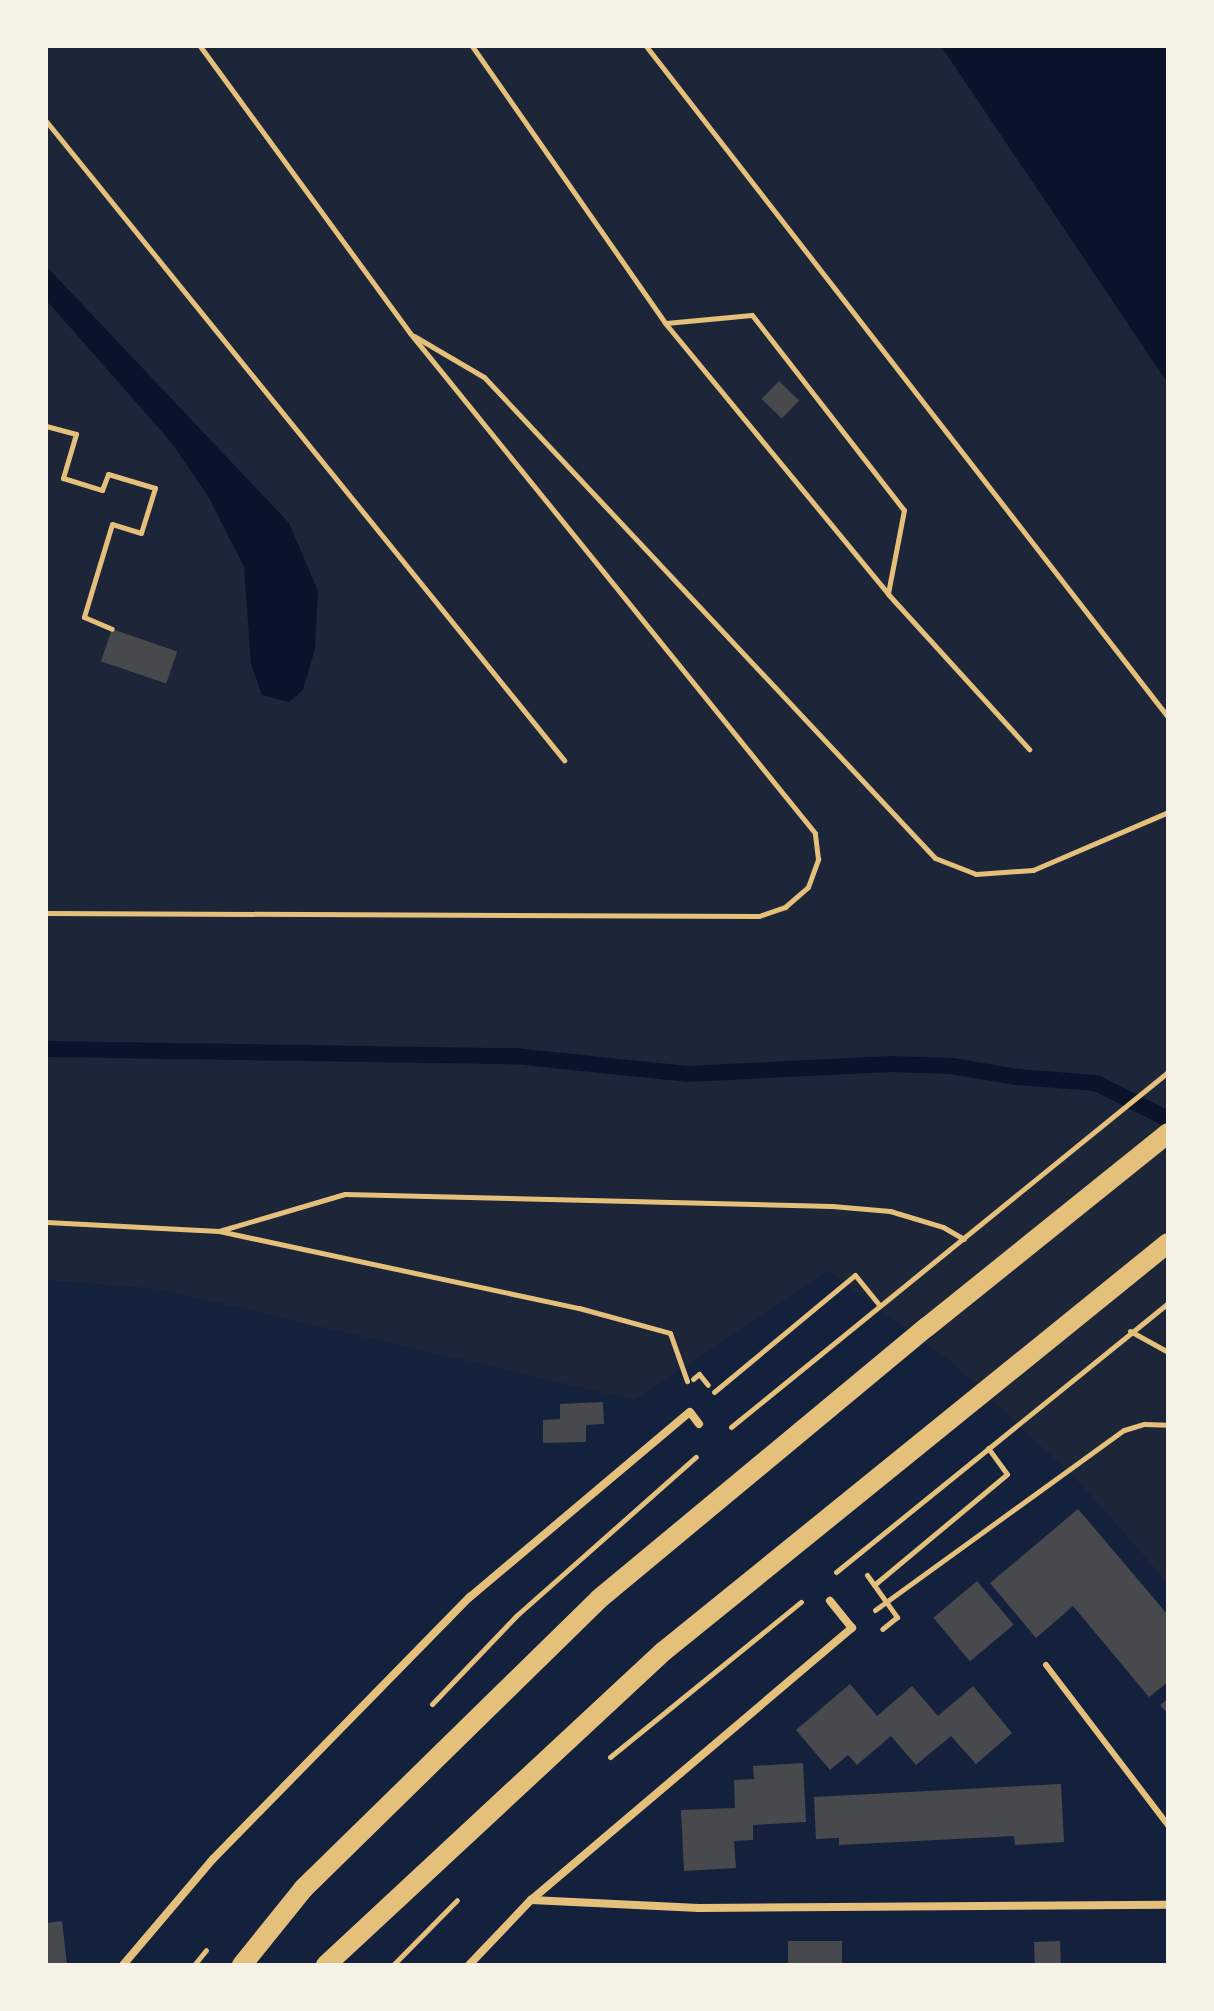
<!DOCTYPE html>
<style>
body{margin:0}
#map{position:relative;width:1214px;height:2011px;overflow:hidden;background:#14213d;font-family:Figtree,sans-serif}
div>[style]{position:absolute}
.green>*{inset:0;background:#1d2539}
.water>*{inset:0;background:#0b132b}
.stream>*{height:16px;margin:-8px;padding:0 8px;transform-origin:8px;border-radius:8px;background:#0b132b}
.building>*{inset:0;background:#48494c;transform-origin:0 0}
.path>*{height:5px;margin:-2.5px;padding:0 2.5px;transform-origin:2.5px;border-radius:2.5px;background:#e5c07b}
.service>*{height:6px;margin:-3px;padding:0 3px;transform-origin:3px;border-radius:3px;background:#e5c07b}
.minor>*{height:8px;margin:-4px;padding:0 4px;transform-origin:4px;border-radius:4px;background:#e5c07b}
.primary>*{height:20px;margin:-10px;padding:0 10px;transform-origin:10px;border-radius:10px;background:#e5c07b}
span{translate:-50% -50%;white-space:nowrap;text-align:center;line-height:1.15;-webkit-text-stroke:7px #f6f1e7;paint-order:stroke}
.frame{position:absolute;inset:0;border:48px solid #f6f1e7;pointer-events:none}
</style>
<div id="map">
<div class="green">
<i style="clip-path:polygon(46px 46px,941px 46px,1168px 382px,1168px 1583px,1081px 1484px,953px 1363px,828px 1271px,635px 1400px,159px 1289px,46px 1280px)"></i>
</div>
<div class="water">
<i style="clip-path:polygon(941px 46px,1168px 46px,1168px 384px,1134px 333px)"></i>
<i style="clip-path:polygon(46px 266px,289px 523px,318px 591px,315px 649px,303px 690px,289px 702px,262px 695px,251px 664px,244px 567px,209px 498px,171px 442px,46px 300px)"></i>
</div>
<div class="stream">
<i style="left:46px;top:1049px;width:468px;rotate:0.9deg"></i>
<i style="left:514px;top:1056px;width:174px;rotate:5.9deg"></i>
<i style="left:687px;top:1074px;width:204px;rotate:-2.8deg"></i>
<i style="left:891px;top:1064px;width:61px;rotate:1.9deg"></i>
<i style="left:952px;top:1066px;width:66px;rotate:9.6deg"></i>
<i style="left:1017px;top:1077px;width:79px;rotate:4.3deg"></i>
<i style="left:1096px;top:1083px;width:80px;rotate:26.6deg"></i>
</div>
<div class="building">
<i style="left:779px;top:381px;width:28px;height:25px;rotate:44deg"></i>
<i style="left:112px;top:629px;width:69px;height:34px;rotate:19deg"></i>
<i style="clip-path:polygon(603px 1402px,604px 1424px,586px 1425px,586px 1442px,543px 1443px,543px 1420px,560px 1419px,560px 1404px)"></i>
<i style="clip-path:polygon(1078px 1509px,1168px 1615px,1168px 1682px,1149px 1697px,1073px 1606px,1036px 1638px,990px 1583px)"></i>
<i style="left:977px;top:1581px;width:57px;height:57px;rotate:50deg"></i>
<i style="clip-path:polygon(850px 1684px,877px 1716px,912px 1686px,938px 1716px,973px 1686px,1012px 1733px,976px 1764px,951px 1736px,916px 1765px,891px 1736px,857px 1765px,848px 1755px,830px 1770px,796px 1730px)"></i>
<i style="clip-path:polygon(1168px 1699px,1168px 1714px,1160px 1705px)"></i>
<i style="clip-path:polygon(803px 1763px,806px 1822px,753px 1825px,753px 1840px,734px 1841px,736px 1868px,684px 1871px,681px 1810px,735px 1808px,734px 1780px,754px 1779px,753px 1766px)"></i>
<i style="clip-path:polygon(1061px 1784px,1064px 1842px,1015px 1845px,1014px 1836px,839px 1845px,839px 1838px,816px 1839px,814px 1797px)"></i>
<i style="clip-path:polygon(62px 1921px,67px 1965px,46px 1965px,46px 1923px)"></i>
<i style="left:788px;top:1941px;width:54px;height:24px"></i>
<i style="left:1060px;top:1941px;width:24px;height:26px;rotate:88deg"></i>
</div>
<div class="path">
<i style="left:472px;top:46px;width:338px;rotate:55.1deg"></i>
<i style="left:665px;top:323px;width:351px;rotate:50.5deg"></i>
<i style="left:888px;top:594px;width:210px;rotate:47.7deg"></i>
<i style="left:646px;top:46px;width:850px;rotate:52.12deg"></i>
<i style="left:46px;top:121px;width:823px;rotate:50.97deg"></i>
<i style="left:666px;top:323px;width:86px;rotate:-5.3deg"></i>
<i style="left:752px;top:315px;width:247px;rotate:52.1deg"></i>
<i style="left:904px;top:510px;width:85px;rotate:100.9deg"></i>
<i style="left:414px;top:336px;width:81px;rotate:30.4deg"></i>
<i style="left:484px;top:377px;width:659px;rotate:46.84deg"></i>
<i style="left:935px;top:858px;width:44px;rotate:21.3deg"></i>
<i style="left:976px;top:874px;width:57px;rotate:-4deg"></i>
<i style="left:1033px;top:870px;width:147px;rotate:-23.2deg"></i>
<i style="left:46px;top:426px;width:31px;rotate:15deg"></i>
<i style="left:76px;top:434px;width:46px;rotate:106.5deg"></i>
<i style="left:63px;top:478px;width:41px;rotate:17.1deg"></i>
<i style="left:102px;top:490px;width:17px;rotate:-69deg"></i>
<i style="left:108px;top:474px;width:49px;rotate:16.6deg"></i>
<i style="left:155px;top:488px;width:47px;rotate:107.3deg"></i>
<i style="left:141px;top:533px;width:30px;rotate:-163deg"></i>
<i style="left:112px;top:524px;width:97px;rotate:106.8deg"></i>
<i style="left:84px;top:617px;width:30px;rotate:23deg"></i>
<i style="left:46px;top:913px;width:713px;rotate:0.24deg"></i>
<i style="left:759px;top:916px;width:28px;rotate:-19deg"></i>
<i style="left:785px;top:907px;width:30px;rotate:-41deg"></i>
<i style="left:808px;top:887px;width:30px;rotate:-70deg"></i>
<i style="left:818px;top:859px;width:26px;rotate:-97deg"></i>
<i style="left:815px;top:833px;width:643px;rotate:-129.01deg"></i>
<i style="left:410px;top:333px;width:356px;rotate:-126.2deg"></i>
<i style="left:46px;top:1222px;width:173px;rotate:3deg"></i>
<i style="left:219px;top:1231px;width:368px;rotate:12.1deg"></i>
<i style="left:579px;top:1308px;width:94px;rotate:15.4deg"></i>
<i style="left:670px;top:1333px;width:51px;rotate:70.5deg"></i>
<i style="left:219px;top:1231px;width:131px;rotate:-16.4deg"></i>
<i style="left:345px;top:1194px;width:487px;rotate:1.4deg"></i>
<i style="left:832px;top:1206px;width:58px;rotate:4.9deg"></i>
<i style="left:890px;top:1211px;width:55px;rotate:16.8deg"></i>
<i style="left:943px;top:1227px;width:24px;rotate:30deg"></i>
<i style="left:1130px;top:1331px;width:43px;rotate:28.9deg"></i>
<i style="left:693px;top:1379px;width:8px;rotate:-40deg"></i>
<i style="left:699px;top:1374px;width:14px;rotate:51deg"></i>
<i style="left:714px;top:1392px;width:183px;rotate:-39.7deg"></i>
<i style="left:855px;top:1275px;width:38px;rotate:51deg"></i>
<i style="left:731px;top:1427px;width:563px;rotate:-39.09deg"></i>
<i style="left:836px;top:1572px;width:427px;rotate:-39deg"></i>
<i style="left:867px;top:1575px;width:52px;rotate:54.5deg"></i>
<i style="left:897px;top:1617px;width:19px;rotate:141deg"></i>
<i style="left:874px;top:1585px;width:173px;rotate:-39.8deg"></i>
<i style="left:1007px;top:1474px;width:32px;rotate:-126deg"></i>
<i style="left:875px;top:1610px;width:307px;rotate:-35.9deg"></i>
<i style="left:1124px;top:1430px;width:21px;rotate:-17deg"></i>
<i style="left:1144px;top:1424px;width:24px;rotate:2deg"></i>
<i style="left:432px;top:1704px;width:122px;rotate:-46.3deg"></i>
<i style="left:516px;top:1616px;width:240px;rotate:-41.5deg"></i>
<i style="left:610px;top:1757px;width:246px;rotate:-39.1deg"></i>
<i style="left:194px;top:1965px;width:19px;rotate:-51deg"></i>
<i style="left:393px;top:1965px;width:91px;rotate:-45.4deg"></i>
</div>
<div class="service">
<i style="left:1046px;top:1665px;width:201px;rotate:52.7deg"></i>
</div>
<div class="minor">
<i style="left:531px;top:1900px;width:168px;rotate:2.7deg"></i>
<i style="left:699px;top:1908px;width:469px;rotate:-0.4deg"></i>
<i style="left:123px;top:1965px;width:139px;rotate:-49.7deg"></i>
<i style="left:213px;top:1859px;width:367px;rotate:-45.6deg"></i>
<i style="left:470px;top:1597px;width:287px;rotate:-40.1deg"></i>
<i style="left:690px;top:1412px;width:15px;rotate:53deg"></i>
<i style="left:469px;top:1965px;width:90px;rotate:-46.4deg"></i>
<i style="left:531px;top:1900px;width:421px;rotate:-40.3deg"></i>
<i style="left:852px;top:1628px;width:35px;rotate:-129deg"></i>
</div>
<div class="primary">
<i style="left:242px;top:1965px;width:97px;rotate:-51.2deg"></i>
<i style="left:303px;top:1889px;width:414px;rotate:-44.4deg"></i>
<i style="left:599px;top:1599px;width:426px;rotate:-39.7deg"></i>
<i style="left:927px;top:1327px;width:309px;rotate:-38.8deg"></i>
<i style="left:326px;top:1965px;width:461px;rotate:-42.9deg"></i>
<i style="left:664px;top:1651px;width:648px;rotate:-38.99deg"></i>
</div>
<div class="frame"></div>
</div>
